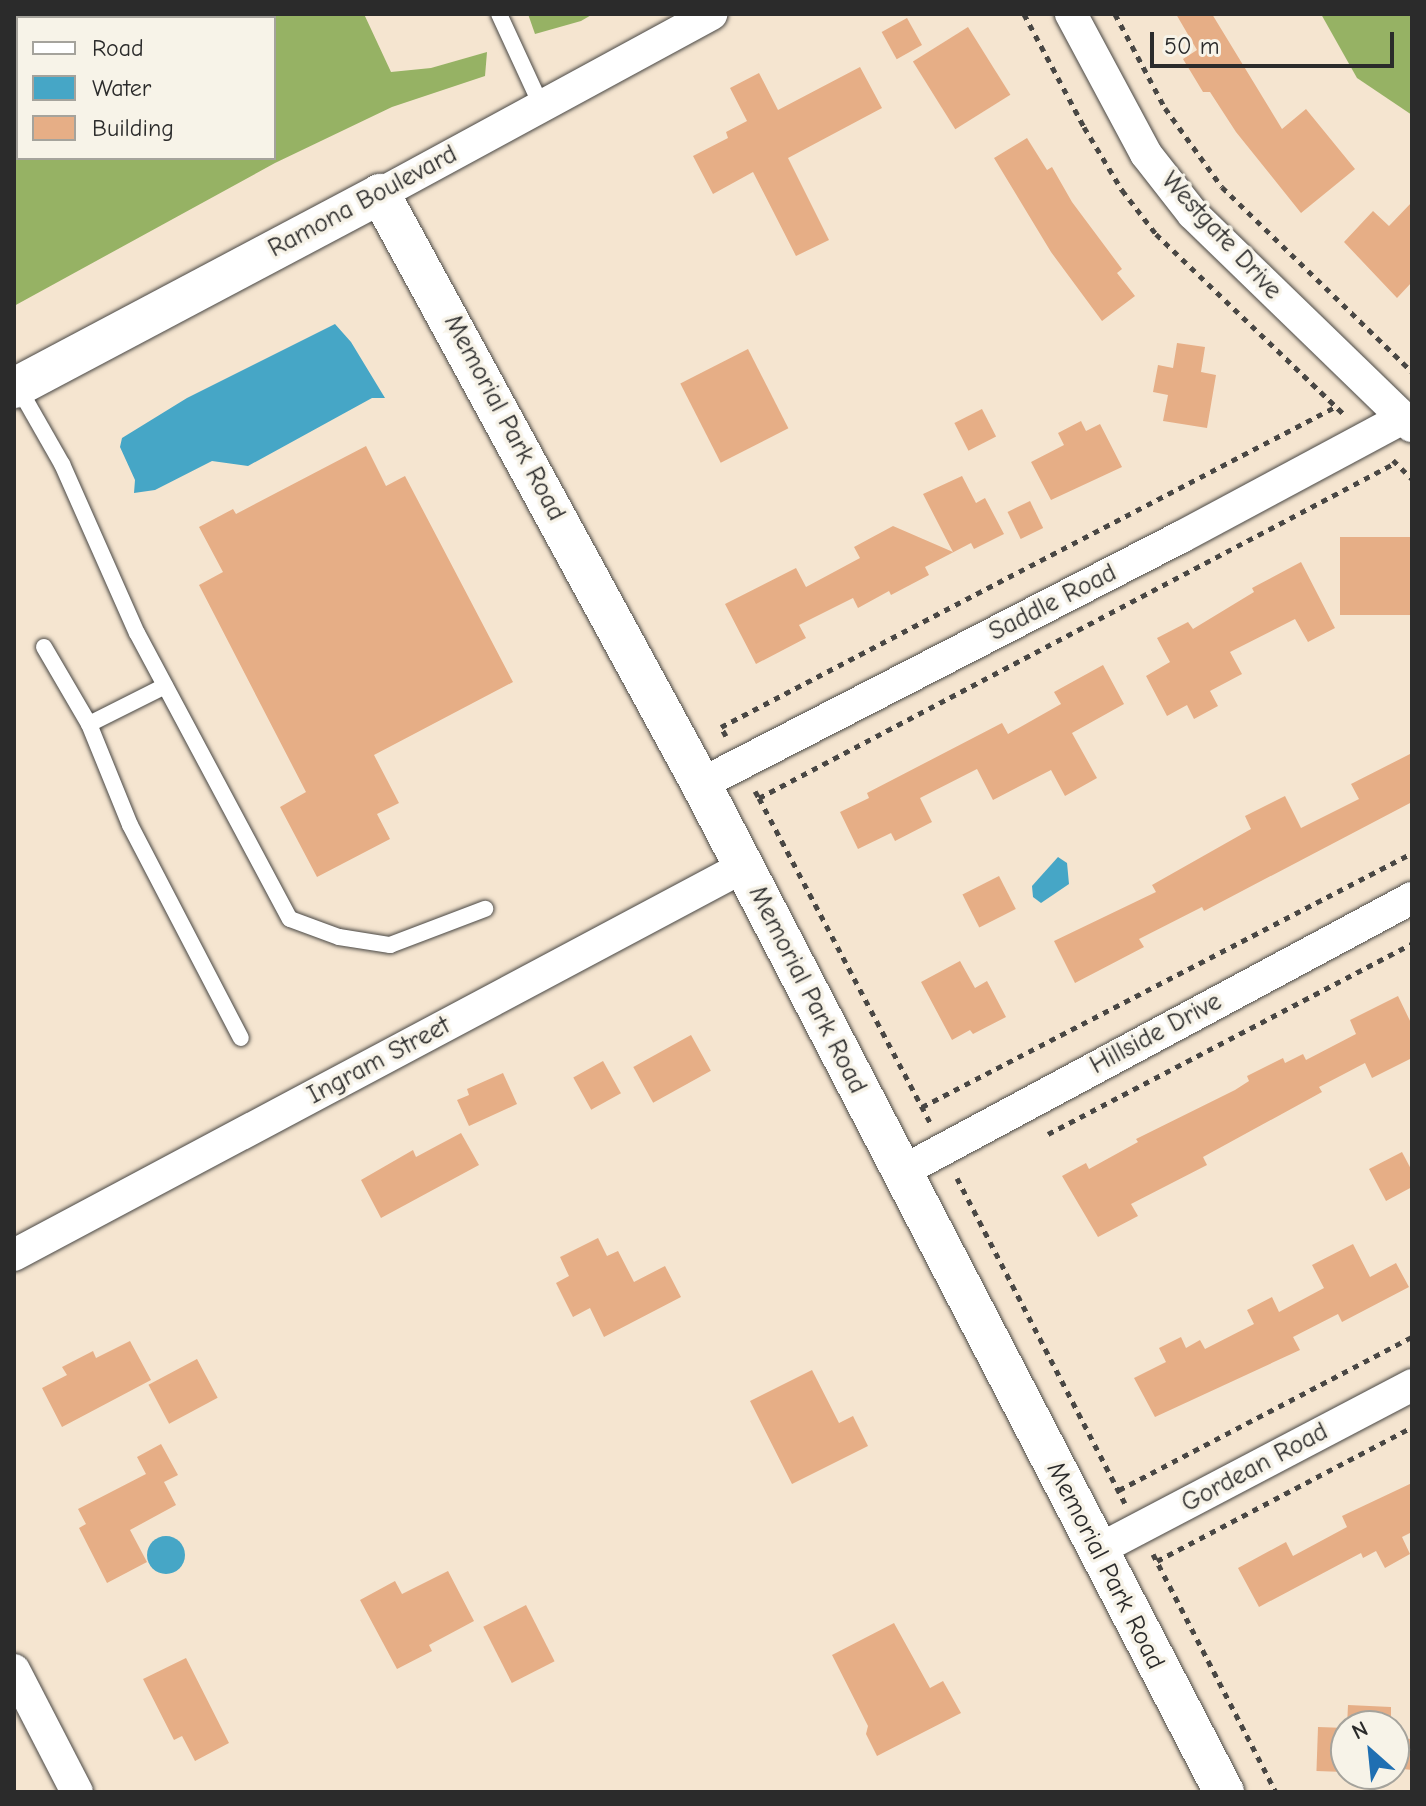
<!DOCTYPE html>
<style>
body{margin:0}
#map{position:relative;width:1426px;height:1806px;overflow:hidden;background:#f5e5d0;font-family:"Comic Neue",sans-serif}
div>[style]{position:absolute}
.forest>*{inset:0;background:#96b264}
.water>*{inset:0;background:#46a6c6}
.round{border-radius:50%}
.building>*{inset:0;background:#e6ae86;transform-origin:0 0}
.path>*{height:5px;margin-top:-2.5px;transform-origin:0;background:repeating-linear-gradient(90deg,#494744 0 6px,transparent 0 12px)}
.roads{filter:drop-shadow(0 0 2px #494744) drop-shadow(0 0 2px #494744)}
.service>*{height:16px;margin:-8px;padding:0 8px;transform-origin:8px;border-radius:8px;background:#fff}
.minor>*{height:32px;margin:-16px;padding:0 16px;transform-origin:16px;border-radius:16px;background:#fff}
.tertiary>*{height:40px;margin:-20px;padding:0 20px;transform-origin:20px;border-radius:20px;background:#fff}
span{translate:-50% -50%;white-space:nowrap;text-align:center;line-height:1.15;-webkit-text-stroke:7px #f7f3e8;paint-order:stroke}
.street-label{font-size:26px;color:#2b2b2b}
.frame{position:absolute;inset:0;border:16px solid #2b2b2b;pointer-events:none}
.legend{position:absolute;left:16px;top:16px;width:260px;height:144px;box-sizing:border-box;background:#f7f3e8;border:2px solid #a5a39c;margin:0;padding:10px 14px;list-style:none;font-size:24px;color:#2b2b2b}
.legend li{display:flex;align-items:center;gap:16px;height:40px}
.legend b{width:40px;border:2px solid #a5a39c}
.north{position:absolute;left:1330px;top:1710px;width:80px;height:80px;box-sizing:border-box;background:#f7f3e8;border:2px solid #a5a39c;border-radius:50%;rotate:333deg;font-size:22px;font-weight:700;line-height:32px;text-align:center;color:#2b2b2b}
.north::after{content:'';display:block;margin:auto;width:28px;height:36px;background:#1f6fb2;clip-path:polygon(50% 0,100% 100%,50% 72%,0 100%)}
.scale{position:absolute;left:1150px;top:32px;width:244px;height:36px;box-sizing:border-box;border:4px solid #2b2b2b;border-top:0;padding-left:10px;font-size:24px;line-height:28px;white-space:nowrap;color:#2b2b2b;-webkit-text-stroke:6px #f7f3e8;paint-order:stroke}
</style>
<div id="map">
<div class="forest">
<i style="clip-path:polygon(82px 14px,364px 14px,391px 72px,431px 68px,487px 52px,485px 76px,392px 107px,275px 163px,14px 306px,14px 61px,18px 59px,18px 158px,274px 158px,274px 18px,78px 18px)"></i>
<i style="clip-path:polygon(528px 14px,593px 14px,581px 21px,535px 34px)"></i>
<i style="clip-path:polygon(1321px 14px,1412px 14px,1412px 115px,1357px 78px)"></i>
</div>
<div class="water">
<i style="clip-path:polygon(335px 324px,351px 342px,385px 398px,372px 398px,248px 466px,212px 461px,155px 490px,134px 493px,135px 480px,120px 447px,122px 438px,187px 398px)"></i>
<i style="clip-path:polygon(1058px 857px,1067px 863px,1069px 884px,1041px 903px,1033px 897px,1032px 886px)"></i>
<i class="round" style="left:147px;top:1536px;width:38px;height:38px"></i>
</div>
<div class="building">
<i style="clip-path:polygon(1176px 14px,1212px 14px,1282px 129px,1306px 109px,1355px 169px,1301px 213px,1236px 132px,1210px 92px,1203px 92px,1183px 59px,1197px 50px)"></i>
<i style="left:907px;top:18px;width:31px;height:29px;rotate:61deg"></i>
<i style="left:968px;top:27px;width:80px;height:65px;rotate:58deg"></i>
<i style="clip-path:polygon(860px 67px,882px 108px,788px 158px,829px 240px,796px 256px,753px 172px,713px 194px,693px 156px,728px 138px,726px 132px,747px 121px,730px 88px,759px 73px,778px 110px)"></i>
<i style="clip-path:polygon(1027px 138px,1047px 170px,1052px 167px,1072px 202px,1122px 269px,1117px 273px,1135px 296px,1102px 321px,1051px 252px,994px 158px)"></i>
<i style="clip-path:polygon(1412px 202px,1412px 282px,1397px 298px,1344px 242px,1373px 211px,1389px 226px)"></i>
<i style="clip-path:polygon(1177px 343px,1205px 347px,1201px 372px,1216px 375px,1207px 428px,1163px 421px,1168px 395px,1153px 392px,1158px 365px,1173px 368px)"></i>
<i style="left:748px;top:349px;width:89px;height:76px;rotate:63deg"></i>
<i style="left:982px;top:409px;width:31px;height:31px;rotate:63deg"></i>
<i style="clip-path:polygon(1081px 421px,1086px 431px,1100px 424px,1122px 467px,1051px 500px,1031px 462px,1064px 445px,1058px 433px)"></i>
<i style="clip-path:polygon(366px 446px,386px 486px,405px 476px,513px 682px,374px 755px,399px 803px,377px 814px,390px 839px,317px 877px,280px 807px,306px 792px,199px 585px,223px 572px,199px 527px,233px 509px,236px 514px)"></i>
<i style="clip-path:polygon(962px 476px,976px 503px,985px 498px,1004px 534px,974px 549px,971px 543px,925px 567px,929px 575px,891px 595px,889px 591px,858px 608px,853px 598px,799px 625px,806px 638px,756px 664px,725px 604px,796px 568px,806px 587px,860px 558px,854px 547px,893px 526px,953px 552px,923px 494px)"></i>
<i style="left:1030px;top:501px;width:30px;height:25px;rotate:64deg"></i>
<i style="left:1412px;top:537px;width:78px;height:72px;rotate:90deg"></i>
<i style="clip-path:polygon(1301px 562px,1335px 628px,1308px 642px,1295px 619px,1230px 652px,1242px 674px,1210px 691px,1218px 706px,1194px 719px,1187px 705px,1167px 716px,1146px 676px,1170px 662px,1157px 638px,1188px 622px,1193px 629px,1254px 592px,1252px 588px)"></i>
<i style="clip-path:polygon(1103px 665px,1124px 704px,1072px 733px,1097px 778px,1065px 796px,1051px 770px,993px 800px,977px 769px,920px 798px,932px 822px,895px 841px,891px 833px,858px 849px,840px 812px,869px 798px,867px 793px,1002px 723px,1008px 734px,1061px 704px,1054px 692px)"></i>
<i style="clip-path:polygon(1412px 753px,1412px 802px,1204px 911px,1202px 907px,1139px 939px,1144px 947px,1075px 983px,1054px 941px,1156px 892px,1152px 885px,1251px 829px,1245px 816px,1285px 796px,1301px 828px,1359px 799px,1351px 784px)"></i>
<i style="left:999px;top:876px;width:37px;height:41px;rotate:63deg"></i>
<i style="clip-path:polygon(960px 961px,975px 988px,987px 981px,1006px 1017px,973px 1034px,970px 1030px,952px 1040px,921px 982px)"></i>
<i style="clip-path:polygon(1398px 996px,1412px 1025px,1412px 1058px,1372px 1078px,1365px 1063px,1319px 1087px,1322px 1092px,1203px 1157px,1207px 1165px,1131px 1204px,1138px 1216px,1098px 1237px,1062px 1176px,1086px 1163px,1089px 1169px,1138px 1142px,1136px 1139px,1235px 1090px,1249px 1081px,1247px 1076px,1283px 1058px,1285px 1063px,1303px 1054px,1306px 1060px,1356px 1034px,1350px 1020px)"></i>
<i style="left:691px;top:1035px;width:41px;height:66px;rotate:61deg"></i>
<i style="left:603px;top:1061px;width:37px;height:34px;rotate:61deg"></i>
<i style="clip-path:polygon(503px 1073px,517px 1104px,469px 1126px,457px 1100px,469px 1095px,467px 1089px)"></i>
<i style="clip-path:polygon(461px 1133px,479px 1165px,381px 1218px,361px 1180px,413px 1150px,416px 1157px)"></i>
<i style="clip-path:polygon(1402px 1152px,1412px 1171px,1412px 1187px,1386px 1201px,1369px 1169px)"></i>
<i style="clip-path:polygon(598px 1238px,607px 1256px,618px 1251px,634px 1282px,665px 1266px,681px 1297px,604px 1337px,590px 1308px,573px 1317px,556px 1283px,569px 1276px,560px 1257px)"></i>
<i style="clip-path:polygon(1353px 1244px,1370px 1277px,1396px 1263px,1409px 1287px,1342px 1322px,1338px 1314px,1293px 1337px,1300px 1350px,1155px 1417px,1134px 1378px,1166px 1362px,1159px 1348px,1181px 1337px,1186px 1348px,1200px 1340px,1205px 1349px,1254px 1324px,1247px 1310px,1272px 1297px,1279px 1312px,1324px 1288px,1312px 1265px)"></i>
<i style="clip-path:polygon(130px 1341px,151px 1380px,62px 1427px,42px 1388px,67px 1375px,62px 1367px,93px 1351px,96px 1358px)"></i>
<i style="left:197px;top:1359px;width:44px;height:55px;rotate:62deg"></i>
<i style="clip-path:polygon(812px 1370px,839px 1423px,853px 1416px,868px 1446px,792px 1484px,750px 1401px)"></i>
<i style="clip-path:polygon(161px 1444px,178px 1475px,164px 1482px,176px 1505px,130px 1530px,147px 1562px,107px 1583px,79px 1528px,86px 1524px,78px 1509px,146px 1474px,137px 1457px)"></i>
<i style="clip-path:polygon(1412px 1483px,1412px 1532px,1402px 1537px,1410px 1554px,1385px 1568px,1376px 1551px,1363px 1558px,1361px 1553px,1259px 1607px,1238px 1568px,1286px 1542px,1293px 1556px,1347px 1527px,1342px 1516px)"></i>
<i style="clip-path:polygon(448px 1571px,474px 1621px,429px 1645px,432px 1651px,397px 1669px,360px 1600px,395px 1581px,402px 1594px)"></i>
<i style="left:526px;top:1605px;width:63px;height:48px;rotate:63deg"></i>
<i style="clip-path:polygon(894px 1623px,930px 1688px,943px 1681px,961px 1713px,877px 1756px,866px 1734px,868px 1726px,832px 1655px)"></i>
<i style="clip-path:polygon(186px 1658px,229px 1743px,195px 1761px,182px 1736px,174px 1740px,143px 1679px)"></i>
<i style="clip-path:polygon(1348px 1705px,1391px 1707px,1391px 1725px,1395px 1726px,1394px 1738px,1412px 1739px,1412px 1770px,1394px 1768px,1394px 1774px,1394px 1726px,1347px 1726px)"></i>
<i style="left:1318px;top:1727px;width:28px;height:44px;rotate:2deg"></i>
</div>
<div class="path">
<i style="left:1024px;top:14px;width:128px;rotate:62deg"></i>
<i style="left:1084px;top:127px;width:74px;rotate:58.9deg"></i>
<i style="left:1122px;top:190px;width:56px;rotate:52.3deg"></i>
<i style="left:1156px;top:234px;width:262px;rotate:43.8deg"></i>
<i style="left:1115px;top:14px;width:106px;rotate:62deg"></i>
<i style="left:1165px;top:108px;width:97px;rotate:54.2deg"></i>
<i style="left:1222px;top:187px;width:265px;rotate:44.2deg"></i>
<i style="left:1393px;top:460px;width:27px;rotate:45deg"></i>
<i style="left:726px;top:736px;width:10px;rotate:-119deg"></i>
<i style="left:721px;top:727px;width:692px;rotate:-27.53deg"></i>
<i style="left:755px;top:791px;width:8px;rotate:60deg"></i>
<i style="left:759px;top:798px;width:719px;rotate:-27.78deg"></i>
<i style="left:759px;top:798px;width:367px;rotate:62.2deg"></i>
<i style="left:922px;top:1107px;width:552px;rotate:-27.4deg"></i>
<i style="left:1048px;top:1134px;width:411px;rotate:-27.6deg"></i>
<i style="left:957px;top:1178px;width:366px;rotate:62.7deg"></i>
<i style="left:1119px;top:1490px;width:331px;rotate:-27.6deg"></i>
<i style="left:1153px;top:1554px;width:268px;rotate:62.7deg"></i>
<i style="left:1157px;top:1561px;width:288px;rotate:-27.7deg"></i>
</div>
<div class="roads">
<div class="service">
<i style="left:499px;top:14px;width:100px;rotate:65.2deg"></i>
<i style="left:18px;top:387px;width:89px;rotate:60.3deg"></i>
<i style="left:62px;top:464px;width:185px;rotate:66.1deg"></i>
<i style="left:137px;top:633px;width:324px;rotate:61.9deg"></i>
<i style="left:290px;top:919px;width:52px;rotate:20.2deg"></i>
<i style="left:339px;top:937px;width:52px;rotate:8.9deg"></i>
<i style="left:390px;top:945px;width:102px;rotate:-20.8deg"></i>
<i style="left:44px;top:647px;width:89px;rotate:59.7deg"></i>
<i style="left:165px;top:686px;width:85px;rotate:153.4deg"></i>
<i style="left:89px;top:724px;width:109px;rotate:67.9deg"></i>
<i style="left:130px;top:825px;width:240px;rotate:62.5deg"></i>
</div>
<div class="minor">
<i style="left:1071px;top:14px;width:159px;rotate:61.8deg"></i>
<i style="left:1146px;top:154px;width:76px;rotate:51.9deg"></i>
<i style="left:1193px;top:214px;width:305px;rotate:44.1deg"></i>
<i style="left:380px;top:194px;width:377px;rotate:-28.5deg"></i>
<i style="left:701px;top:784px;width:540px;rotate:-27.23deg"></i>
<i style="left:1181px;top:537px;width:252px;rotate:-28.2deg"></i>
<i style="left:901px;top:1172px;width:580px;rotate:-28.2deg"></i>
<i style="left:14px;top:1255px;width:826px;rotate:-28.02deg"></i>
<i style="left:1098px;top:1550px;width:355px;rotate:-27.7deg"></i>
<i style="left:14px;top:1670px;width:137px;rotate:62.7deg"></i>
</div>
<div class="tertiary">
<i style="left:14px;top:388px;width:414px;rotate:-27.9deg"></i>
<i style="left:380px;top:194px;width:672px;rotate:61.45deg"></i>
<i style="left:701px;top:784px;width:1136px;rotate:62.58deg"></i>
</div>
</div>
<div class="street-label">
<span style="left:363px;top:202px;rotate:-28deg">Ramona Boulevard</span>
<span style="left:1221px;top:236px;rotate:47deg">Westgate Drive</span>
<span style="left:504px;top:418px;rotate:62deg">Memorial Park Road</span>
<span style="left:1053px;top:603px;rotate:-27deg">Saddle Road</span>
<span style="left:807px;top:990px;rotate:63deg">Memorial Park Road</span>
<span style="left:1156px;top:1034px;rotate:-28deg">Hillside Drive</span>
<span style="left:379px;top:1061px;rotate:-28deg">Ingram Street</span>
<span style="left:1255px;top:1468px;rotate:-28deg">Gordean Road</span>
<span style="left:1105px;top:1566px;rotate:63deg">Memorial Park Road</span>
</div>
<div class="frame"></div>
<ul class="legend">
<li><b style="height:10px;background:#fff"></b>Road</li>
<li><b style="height:22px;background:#46a6c6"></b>Water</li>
<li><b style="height:22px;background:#e6ae86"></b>Building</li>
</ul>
<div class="north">N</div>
<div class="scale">50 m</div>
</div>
